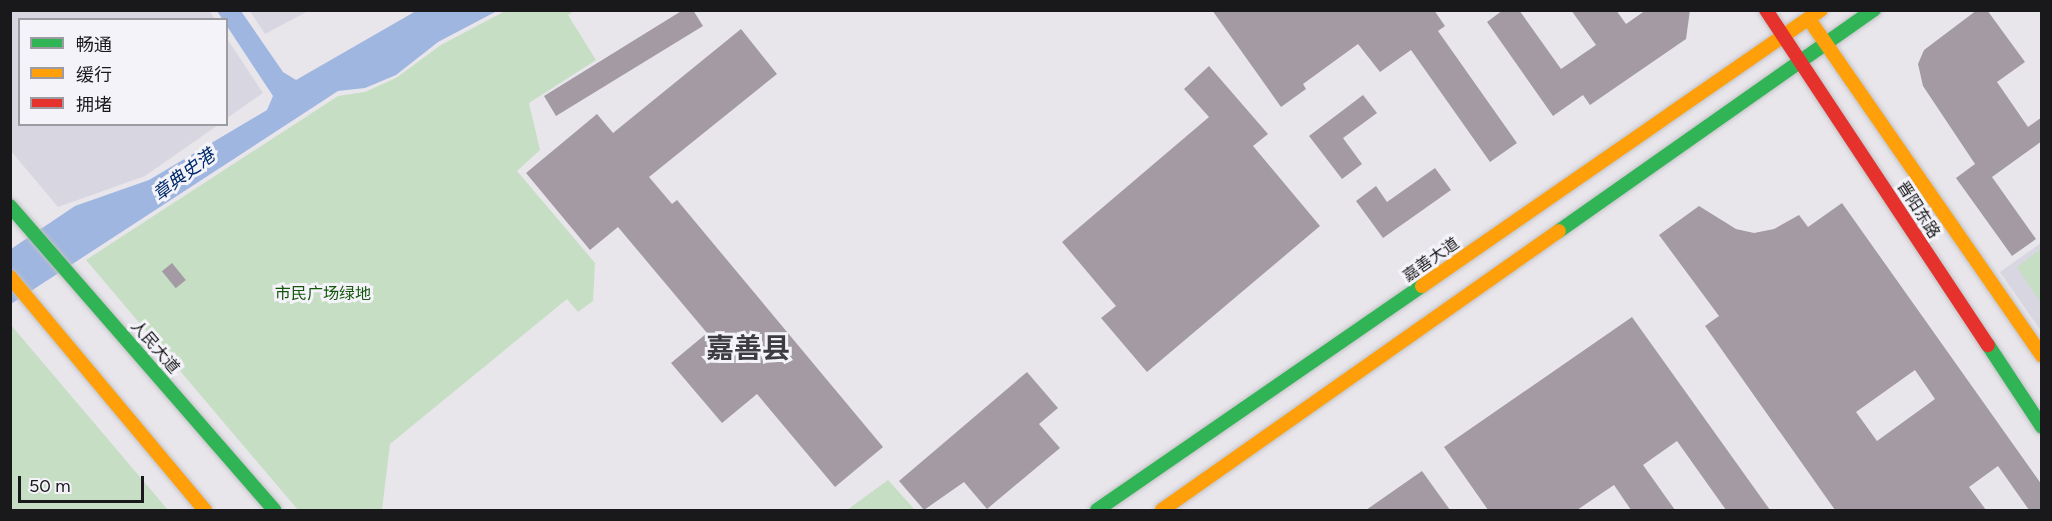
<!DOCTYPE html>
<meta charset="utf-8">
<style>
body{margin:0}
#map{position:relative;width:2052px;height:521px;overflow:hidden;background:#e8e6eb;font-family:Figtree,"Noto Sans SC",sans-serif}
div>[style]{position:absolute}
.built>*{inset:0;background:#d8d6e0}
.green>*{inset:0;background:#c6dec4}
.water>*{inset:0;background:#9eb6e0}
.building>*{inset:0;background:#a49aa4;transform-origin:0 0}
.roads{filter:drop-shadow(0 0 2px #c0c0c3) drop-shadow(0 0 2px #c0c0c3)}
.fast>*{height:14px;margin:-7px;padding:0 7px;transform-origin:7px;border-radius:7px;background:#30b455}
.slow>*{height:14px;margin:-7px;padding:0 7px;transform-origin:7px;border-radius:7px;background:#ff9f0a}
.jam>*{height:14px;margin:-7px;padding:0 7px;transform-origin:7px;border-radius:7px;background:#e5322d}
span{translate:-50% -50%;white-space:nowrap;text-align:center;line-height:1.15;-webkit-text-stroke:6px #f4f3f9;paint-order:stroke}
.street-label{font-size:16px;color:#19191b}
.park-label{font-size:16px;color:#15560c}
.water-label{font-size:18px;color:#002b6c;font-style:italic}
.town-label{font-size:28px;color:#3d3c41;font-weight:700}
.frame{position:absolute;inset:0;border:12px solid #19191b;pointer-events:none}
.legend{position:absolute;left:18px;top:18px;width:210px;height:108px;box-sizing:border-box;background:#f4f3f9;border:2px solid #9c9ca0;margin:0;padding:8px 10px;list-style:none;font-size:18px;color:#19191b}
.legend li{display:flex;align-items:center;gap:12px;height:30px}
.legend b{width:30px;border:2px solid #9c9ca0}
.scale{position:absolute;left:18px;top:476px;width:126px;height:27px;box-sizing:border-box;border:3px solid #19191b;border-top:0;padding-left:8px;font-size:18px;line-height:21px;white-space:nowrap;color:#19191b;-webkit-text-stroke:4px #f4f3f9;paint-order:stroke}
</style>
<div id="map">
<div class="built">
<i style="clip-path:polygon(10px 11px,209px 11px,215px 19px,20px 20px,20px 124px,218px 125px,145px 176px,58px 207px,11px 151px)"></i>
<i style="clip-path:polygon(250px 11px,308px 11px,265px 34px)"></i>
<i style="clip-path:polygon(226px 37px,263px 93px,227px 118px,226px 118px)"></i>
<i style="clip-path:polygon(2041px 243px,2041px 331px,2000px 272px)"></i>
</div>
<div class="green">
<i style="clip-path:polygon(505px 11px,574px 11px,568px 15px,596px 60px,529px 103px,540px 150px,517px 171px,595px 263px,593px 301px,578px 312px,567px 299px,390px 444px,382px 510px,298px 510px,86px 260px,338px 96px,365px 92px,396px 78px,441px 45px)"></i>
<i style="clip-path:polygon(2041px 249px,2041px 303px,2017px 267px)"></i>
<i style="clip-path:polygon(11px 325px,168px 510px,11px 510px)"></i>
<i style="clip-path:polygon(888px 480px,915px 510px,847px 510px)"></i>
</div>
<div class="water">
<i style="clip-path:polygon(217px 11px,241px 11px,283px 72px,296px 80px,416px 11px,497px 11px,438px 42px,396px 75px,365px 88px,338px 91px,11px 304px,11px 249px,75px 206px,149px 180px,267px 110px,273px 96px)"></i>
</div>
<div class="building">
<i style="clip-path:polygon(683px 10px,693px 10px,703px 26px,556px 116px,544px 96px)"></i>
<i style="clip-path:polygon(1212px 10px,1434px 10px,1445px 26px,1438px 31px,1517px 143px,1490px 162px,1411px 50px,1380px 72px,1358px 44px,1303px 84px,1306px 89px,1281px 107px)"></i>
<i style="clip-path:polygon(1503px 10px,1519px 10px,1561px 69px,1596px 45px,1571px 10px,1616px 10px,1626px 24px,1646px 10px,1690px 10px,1686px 39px,1590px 105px,1583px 95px,1553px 116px,1487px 22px)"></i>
<i style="clip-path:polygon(1977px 10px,1987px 10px,2025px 62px,1997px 82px,2028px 127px,2042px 117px,2042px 141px,1992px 177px,2036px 239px,2012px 256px,1956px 178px,1975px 164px,1923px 86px,1918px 64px,1924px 50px)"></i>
<i style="clip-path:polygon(741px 29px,777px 74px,649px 177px,672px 204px,677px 200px,883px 447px,835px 487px,757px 394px,722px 423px,671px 363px,707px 333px,618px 227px,590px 250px,526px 173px,597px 114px,613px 133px)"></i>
<i style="clip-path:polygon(1209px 66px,1268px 134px,1253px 146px,1320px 226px,1147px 372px,1101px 318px,1116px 306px,1062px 242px,1209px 117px,1184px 89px)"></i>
<i style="clip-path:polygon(1363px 95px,1377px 113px,1343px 138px,1362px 164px,1342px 179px,1309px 136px)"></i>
<i style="clip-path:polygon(1435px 168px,1451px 190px,1383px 238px,1356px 201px,1376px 186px,1387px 202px)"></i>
<i style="clip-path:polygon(evenodd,1842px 203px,2042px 485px,2042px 510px,2029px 510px,1998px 466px,1969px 487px,1986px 510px,1835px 510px,1705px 326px,1719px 316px,1659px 235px,1699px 206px,1736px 229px,1754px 233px,1774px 229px,1799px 215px,1808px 227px,1842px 203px,1915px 370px,1935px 399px,1877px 441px,1856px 412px,1915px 370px)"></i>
<i style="left:172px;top:263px;width:22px;height:13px;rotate:51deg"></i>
<i style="clip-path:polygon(1632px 317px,1770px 510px,1726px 510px,1677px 441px,1643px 465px,1675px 510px,1631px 510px,1614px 485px,1577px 510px,1488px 510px,1444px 447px)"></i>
<i style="clip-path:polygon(1027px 372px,1058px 408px,1039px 424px,1060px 448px,987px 509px,964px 482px,924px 510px,899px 481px)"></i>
<i style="clip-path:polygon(1422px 471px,1450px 510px,1366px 510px)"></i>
</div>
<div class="roads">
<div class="fast">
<i style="left:10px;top:206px;width:403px;rotate:49deg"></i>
<i style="left:1559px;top:231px;width:385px;rotate:-35.1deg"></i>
<i style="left:1988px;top:345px;width:98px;rotate:56.6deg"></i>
<i style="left:1097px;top:510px;width:395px;rotate:-34.6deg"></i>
</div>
<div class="slow">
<i style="left:1813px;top:25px;width:402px;rotate:55.3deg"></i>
<i style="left:10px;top:277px;width:304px;rotate:50.1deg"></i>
<i style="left:1422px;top:286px;width:485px;rotate:-34.7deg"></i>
<i style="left:1162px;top:510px;width:485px;rotate:-35.1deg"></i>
</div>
<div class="jam">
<i style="left:1766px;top:10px;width:402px;rotate:56.5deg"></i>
</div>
</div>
<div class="street-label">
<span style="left:1918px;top:210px;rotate:57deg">晋阳东路</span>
<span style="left:1431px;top:260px;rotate:-35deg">嘉善大道</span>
<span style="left:155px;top:347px;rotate:49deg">人民大道</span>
</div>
<div class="park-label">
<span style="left:323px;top:294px">市民广场绿地</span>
</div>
<div class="water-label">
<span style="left:184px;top:175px;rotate:-37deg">章典史港</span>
</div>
<div class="town-label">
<span style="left:748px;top:348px">嘉善县</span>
</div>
<div class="frame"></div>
<ul class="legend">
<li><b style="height:8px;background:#30b455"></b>畅通</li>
<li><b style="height:8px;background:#ff9f0a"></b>缓行</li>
<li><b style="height:8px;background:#e5322d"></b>拥堵</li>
</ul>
<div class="scale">50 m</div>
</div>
